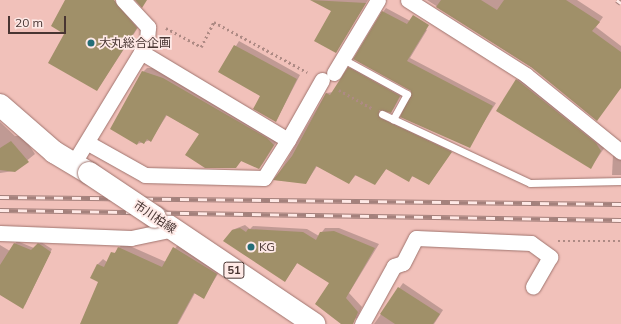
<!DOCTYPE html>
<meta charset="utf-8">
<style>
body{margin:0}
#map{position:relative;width:621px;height:324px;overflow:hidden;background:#f1c1ba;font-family:Mulish,"Noto Sans JP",sans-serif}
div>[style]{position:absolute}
.shadow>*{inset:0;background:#0003}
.building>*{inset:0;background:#a09069}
.path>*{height:2.5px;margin-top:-1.25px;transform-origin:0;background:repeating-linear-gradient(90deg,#ae8a84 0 2px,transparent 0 5px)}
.roads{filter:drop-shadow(0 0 1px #a0746e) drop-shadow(0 0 1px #a0746e)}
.service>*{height:7px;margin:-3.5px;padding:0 3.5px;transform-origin:3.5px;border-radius:3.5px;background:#fff}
.minor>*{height:15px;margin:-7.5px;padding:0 7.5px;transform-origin:7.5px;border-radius:7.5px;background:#fff}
.primary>*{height:22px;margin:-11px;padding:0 11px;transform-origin:11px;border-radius:11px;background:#fff}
.rail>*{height:4.5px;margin-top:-2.25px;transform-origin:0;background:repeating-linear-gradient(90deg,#fee9e6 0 9px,#a4817c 0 18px);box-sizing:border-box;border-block:1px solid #a4817c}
.bridges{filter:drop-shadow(0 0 1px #a0746e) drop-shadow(0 0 1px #a0746e)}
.primary-bridge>*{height:22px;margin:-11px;padding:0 11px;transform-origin:11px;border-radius:11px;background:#fff}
.dots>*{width:11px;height:11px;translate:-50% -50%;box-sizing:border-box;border:2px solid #fee9e6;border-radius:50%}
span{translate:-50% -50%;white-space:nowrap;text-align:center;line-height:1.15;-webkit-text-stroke:3.5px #fee9e6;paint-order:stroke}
.shield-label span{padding:1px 3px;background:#fee9e6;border:1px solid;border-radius:3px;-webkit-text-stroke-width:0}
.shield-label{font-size:11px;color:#483532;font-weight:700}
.poi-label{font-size:12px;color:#483532}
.left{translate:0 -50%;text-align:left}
.street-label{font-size:12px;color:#483532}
.scale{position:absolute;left:8px;top:16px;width:58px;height:18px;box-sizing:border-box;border:2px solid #483532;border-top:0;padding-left:5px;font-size:12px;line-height:14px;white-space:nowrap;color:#483532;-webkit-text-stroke:3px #fee9e6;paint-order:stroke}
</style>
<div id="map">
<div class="shadow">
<i style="clip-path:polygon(66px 0,112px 0,143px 20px,97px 90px,65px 34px)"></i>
<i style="clip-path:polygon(312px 0,368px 0,335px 52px,332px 11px)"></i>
<i style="clip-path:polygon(427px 0,577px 0,603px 17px,596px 27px,621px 46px,621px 88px,531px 67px)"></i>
<i style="clip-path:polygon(386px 8px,427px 30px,410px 58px,496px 103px,469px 146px,412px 91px,383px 12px)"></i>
<i style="clip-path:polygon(239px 41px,300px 75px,276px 121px,261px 96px,220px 72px)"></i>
<i style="clip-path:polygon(352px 64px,403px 92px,394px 108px,391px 112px,382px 110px,383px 115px,454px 148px,432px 180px,413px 176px,409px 180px,387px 168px,375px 184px,356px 175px,349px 183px,317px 166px,306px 183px,275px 180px,326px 93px,334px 92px)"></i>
<i style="clip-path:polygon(147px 68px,154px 68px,277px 141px,263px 163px,259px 168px,242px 160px,236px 167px,200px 134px,167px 115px,151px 140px,137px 144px,143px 72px)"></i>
<i style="clip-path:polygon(521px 76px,605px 147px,591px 167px,517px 80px)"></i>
<i style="clip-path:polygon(0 122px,15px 136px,23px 136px,35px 154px,14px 171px,0 173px)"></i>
<i style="clip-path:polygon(613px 155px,621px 159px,621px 175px,612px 175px)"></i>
<i style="clip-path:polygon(245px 225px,250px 229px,253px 226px,307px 229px,319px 236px,325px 228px,339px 228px,379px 244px,349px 293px,362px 307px,357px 318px,343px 324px,331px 283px,298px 262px,285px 281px,232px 230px)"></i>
<i style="clip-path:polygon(17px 241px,34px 248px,41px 242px,52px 249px,25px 305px,0 294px,0 245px,10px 251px)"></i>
<i style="clip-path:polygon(123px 243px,166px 262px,179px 243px,221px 269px,203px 298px,195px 293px,178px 324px,81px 324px,100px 281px,92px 278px,98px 264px,103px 259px,107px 262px)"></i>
<i style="clip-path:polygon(403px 283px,443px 310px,434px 324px,374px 324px)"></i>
</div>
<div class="building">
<i style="clip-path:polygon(65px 0,114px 0,137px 28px,97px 91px,48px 63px,64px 34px,51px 26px)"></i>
<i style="clip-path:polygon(135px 0,147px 0,142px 8px)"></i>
<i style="clip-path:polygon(310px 0,366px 3px,336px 53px,314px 41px,331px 11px)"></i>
<i style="clip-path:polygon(441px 0,481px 0,497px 10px,504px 0,566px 0,600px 22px,592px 31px,621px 52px,621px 88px,597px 121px,531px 67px,436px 7px)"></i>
<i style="clip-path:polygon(382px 11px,407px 24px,413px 15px,429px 25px,407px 61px,493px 106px,470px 148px,400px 117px,411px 91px,353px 59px)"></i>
<i style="clip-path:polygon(234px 45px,297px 79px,276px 122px,253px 109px,260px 96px,218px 72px)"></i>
<i style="clip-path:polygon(348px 67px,400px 96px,391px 113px,379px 110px,380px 118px,452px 152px,429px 185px,412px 176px,409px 182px,386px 169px,375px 185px,355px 175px,349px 184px,316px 166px,306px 184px,273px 180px,292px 156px,326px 93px,330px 95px)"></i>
<i style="clip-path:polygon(142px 71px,163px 78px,267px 138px,274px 145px,259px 169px,241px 161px,236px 168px,205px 168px,185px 155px,199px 134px,166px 115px,151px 142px,147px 139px,144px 144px,139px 141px,137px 145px,110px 129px)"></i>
<i style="clip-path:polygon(516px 79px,596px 143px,601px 151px,591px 169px,496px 111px)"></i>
<i style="clip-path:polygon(11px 141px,29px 162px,15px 172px,0 170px,0 148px)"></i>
<i style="clip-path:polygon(240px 228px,246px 232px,248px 229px,303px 232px,316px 240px,320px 232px,334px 231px,375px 248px,346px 298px,358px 312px,353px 324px,341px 324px,315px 304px,329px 283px,297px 263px,285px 282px,223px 241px,232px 230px)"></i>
<i style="clip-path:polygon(14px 243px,31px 250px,38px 243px,51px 252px,23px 309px,0 295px,0 265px)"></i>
<i style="clip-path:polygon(118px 247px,162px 267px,173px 247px,217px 274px,204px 299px,194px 293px,177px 324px,80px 324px,98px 282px,90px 278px,97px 264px,104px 267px,111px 252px,115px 253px)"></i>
<i style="clip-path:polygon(398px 287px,440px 314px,433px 324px,395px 324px,380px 314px)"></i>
</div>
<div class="path">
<i style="left:166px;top:28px;width:40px;rotate:28deg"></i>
<i style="left:201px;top:47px;width:28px;rotate:-63deg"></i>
<i style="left:214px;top:22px;width:106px;rotate:28.3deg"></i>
<i style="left:339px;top:90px;width:38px;rotate:29deg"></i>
<i style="left:558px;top:241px;width:63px"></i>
</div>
<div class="roads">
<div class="service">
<i style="left:343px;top:59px;width:73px;rotate:28.7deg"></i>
<i style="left:407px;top:94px;width:29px;rotate:119deg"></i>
<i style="left:382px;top:114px;width:163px;rotate:25deg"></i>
<i style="left:530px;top:183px;width:91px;rotate:-1.3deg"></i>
</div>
<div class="minor">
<i style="left:123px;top:0;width:37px;rotate:47deg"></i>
<i style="left:148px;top:27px;width:15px;rotate:94deg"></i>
<i style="left:147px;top:42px;width:12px;rotate:121deg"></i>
<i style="left:408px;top:0;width:140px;rotate:32.4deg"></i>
<i style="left:526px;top:75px;width:122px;rotate:39deg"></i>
<i style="left:334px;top:73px;width:85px;rotate:-58.9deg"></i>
<i style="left:88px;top:143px;width:65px;rotate:29.3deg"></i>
<i style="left:145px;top:175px;width:119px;rotate:1.4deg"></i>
<i style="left:264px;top:178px;width:45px;rotate:-57.7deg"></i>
<i style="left:73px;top:164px;width:131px;rotate:-58.7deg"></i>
<i style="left:141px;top:52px;width:171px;rotate:30.9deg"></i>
<i style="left:288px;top:140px;width:69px;rotate:-60.5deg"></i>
<i style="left:0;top:233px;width:131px;rotate:2.2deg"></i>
<i style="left:131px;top:238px;width:44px;rotate:-11.8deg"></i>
<i style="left:362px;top:324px;width:66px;rotate:-61.1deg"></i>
<i style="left:394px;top:266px;width:9px;rotate:-18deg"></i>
<i style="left:403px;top:263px;width:28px;rotate:-63deg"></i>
<i style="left:416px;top:238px;width:115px;rotate:2.5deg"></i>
<i style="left:531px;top:243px;width:24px;rotate:36deg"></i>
<i style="left:550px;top:257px;width:34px;rotate:120deg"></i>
</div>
<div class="primary">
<i style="left:0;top:105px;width:72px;rotate:41deg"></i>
<i style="left:54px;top:152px;width:41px;rotate:31deg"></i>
<i style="left:155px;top:217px;width:192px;rotate:33.9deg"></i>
</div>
</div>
<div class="rail">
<i style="left:617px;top:0;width:5px;rotate:37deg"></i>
<i style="left:0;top:197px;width:621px;rotate:0.65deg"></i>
<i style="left:0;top:210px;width:621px;rotate:0.92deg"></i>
</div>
<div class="bridges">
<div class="primary-bridge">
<i style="left:89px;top:173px;width:79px;rotate:33.7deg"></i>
</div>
</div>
<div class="dots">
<i style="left:91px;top:43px;background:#246e77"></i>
<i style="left:251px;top:247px;background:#246e77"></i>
</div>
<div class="shield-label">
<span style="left:234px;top:270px">51</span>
</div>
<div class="poi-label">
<span class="left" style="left:99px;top:43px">大丸総合企画</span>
<span class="left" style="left:259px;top:247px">KG</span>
</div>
<div class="street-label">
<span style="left:155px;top:217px;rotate:34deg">市川柏線</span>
</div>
<div class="scale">20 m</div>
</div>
